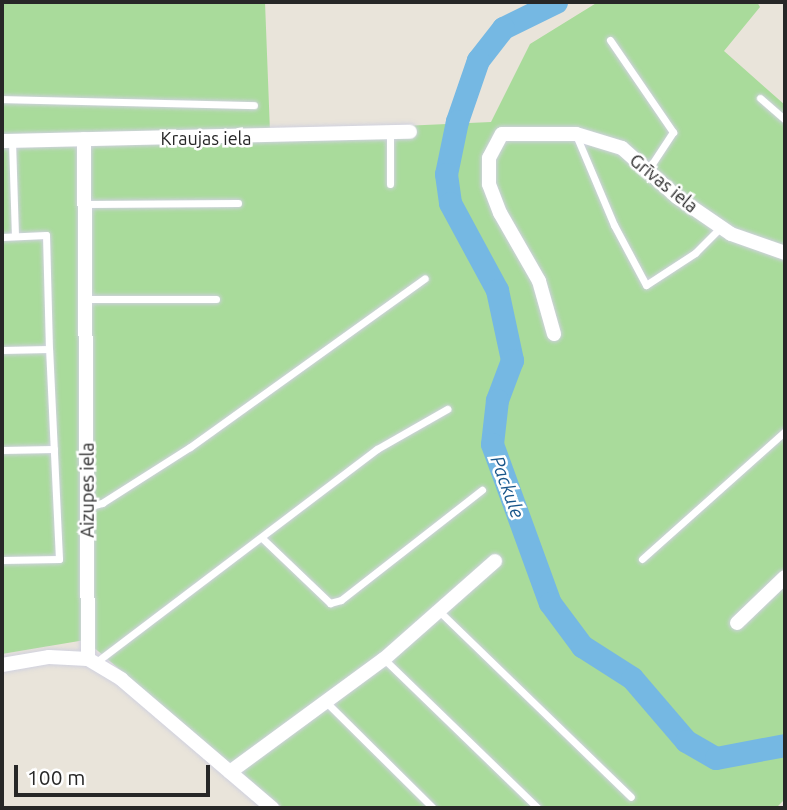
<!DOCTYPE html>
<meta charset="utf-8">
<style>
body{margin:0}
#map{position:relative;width:787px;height:810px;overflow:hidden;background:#e9e4da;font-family:Ubuntu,sans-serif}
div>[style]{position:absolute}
.green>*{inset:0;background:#a9db9b}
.river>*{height:23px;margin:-11.5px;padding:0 11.5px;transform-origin:11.5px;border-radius:11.5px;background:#75b8e3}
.roads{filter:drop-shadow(0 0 2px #d0d1df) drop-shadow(0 0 2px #d0d1df)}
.lane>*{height:7px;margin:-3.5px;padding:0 3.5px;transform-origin:3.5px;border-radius:3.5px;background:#fff}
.street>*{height:14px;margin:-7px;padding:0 7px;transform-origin:7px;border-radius:7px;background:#fff}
span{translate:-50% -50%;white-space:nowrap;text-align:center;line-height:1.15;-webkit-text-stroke:5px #fff;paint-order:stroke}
.street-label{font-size:18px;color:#272727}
.water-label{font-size:19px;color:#18568a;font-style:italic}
.frame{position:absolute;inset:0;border:4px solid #272727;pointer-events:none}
.scale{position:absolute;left:14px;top:765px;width:196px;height:32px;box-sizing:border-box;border:4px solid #272727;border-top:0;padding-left:9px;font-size:21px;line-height:24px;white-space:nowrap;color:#272727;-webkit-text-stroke:5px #fff;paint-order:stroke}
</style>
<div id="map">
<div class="green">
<i style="clip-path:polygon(2px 2px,265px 2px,270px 132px,491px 122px,530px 44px,598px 2px,757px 2px,760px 7px,724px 51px,785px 105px,785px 799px,776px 808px,283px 808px,85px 640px,2px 654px)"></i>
</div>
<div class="river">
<i style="left:556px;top:2px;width:59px;rotate:153.9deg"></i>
<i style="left:503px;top:28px;width:41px;rotate:128deg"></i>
<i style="left:478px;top:60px;width:65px;rotate:109deg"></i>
<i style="left:457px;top:121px;width:54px;rotate:101.7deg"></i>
<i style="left:446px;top:174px;width:29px;rotate:82deg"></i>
<i style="left:450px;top:203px;width:99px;rotate:61.6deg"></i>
<i style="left:497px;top:290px;width:72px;rotate:77.9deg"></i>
<i style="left:512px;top:360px;width:43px;rotate:110.6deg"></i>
<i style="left:497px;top:400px;width:44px;rotate:96.5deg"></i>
<i style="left:492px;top:444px;width:169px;rotate:70deg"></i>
<i style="left:550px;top:603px;width:54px;rotate:53.3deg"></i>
<i style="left:582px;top:646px;width:59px;rotate:32.6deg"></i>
<i style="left:632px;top:678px;width:83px;rotate:49.4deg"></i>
<i style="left:686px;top:741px;width:34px;rotate:30deg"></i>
<i style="left:716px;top:758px;width:70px;rotate:-10.7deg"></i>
</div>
<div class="roads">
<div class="lane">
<i style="left:610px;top:40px;width:112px;rotate:55.6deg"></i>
<i style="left:673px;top:132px;width:45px;rotate:123.3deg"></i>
<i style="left:760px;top:98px;width:33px;rotate:41deg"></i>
<i style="left:2px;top:99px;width:252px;rotate:1.4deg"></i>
<i style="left:390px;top:133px;width:51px;rotate:90deg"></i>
<i style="left:576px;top:135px;width:98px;rotate:67.1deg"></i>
<i style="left:614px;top:225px;width:68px;rotate:61.9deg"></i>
<i style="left:646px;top:285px;width:59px;rotate:-33.1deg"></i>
<i style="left:695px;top:253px;width:37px;rotate:-45deg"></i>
<i style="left:12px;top:141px;width:95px;rotate:88.2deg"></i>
<i style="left:85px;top:204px;width:153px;rotate:-0.4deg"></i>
<i style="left:2px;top:237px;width:44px;rotate:-2.6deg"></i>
<i style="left:46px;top:235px;width:114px;rotate:88.5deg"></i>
<i style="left:49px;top:349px;width:47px;rotate:178.8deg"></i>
<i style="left:86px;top:299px;width:130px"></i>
<i style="left:2px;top:450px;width:52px;rotate:-1.1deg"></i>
<i style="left:87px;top:507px;width:16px;rotate:-15deg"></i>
<i style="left:102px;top:503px;width:104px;rotate:-32.5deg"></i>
<i style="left:190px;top:447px;width:289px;rotate:-35.7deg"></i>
<i style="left:263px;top:539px;width:93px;rotate:43.7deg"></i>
<i style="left:330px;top:603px;width:11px;rotate:-15deg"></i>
<i style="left:341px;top:600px;width:179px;rotate:-38deg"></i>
<i style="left:642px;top:559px;width:192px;rotate:-41.8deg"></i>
<i style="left:2px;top:560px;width:57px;rotate:-1deg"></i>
<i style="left:59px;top:559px;width:210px;rotate:-92.7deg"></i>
<i style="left:439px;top:611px;width:267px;rotate:44.1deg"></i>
<i style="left:384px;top:659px;width:214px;rotate:44.1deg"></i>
<i style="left:95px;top:663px;width:354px;rotate:-37.2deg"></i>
<i style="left:377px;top:449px;width:81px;rotate:-29.7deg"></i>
<i style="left:325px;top:701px;width:152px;rotate:44.7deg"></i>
</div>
<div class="street">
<i style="left:84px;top:139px;width:520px;rotate:89.56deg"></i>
<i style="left:2px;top:141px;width:408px;rotate:-1.3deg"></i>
<i style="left:554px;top:334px;width:55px;rotate:-105.8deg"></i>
<i style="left:539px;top:281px;width:78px;rotate:-119.8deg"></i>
<i style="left:500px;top:213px;width:31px;rotate:-111deg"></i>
<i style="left:489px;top:184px;width:26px;rotate:-90deg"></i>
<i style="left:489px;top:158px;width:27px;rotate:-62deg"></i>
<i style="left:502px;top:134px;width:74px"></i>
<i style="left:576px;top:134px;width:48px;rotate:16.9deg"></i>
<i style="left:622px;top:148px;width:74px;rotate:41.7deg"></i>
<i style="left:677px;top:197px;width:65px;rotate:34.4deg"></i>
<i style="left:731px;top:234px;width:57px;rotate:19.4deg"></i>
<i style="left:737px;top:623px;width:66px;rotate:-43.8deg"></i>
<i style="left:2px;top:665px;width:48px;rotate:-9.7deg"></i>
<i style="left:49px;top:657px;width:39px;rotate:3deg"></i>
<i style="left:88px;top:659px;width:39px;rotate:31deg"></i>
<i style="left:121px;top:679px;width:199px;rotate:40.5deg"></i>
<i style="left:230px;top:772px;width:191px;rotate:-36.3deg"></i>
<i style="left:384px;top:659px;width:148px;rotate:-41.4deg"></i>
</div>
</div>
<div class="street-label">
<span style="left:206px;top:138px">Kraujas iela</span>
<span style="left:664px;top:183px;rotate:39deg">Grīvas iela</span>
<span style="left:87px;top:490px;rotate:-90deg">Aizupes iela</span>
</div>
<div class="water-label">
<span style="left:507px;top:487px;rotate:70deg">Packule</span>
</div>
<div class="frame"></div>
<div class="scale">100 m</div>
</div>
